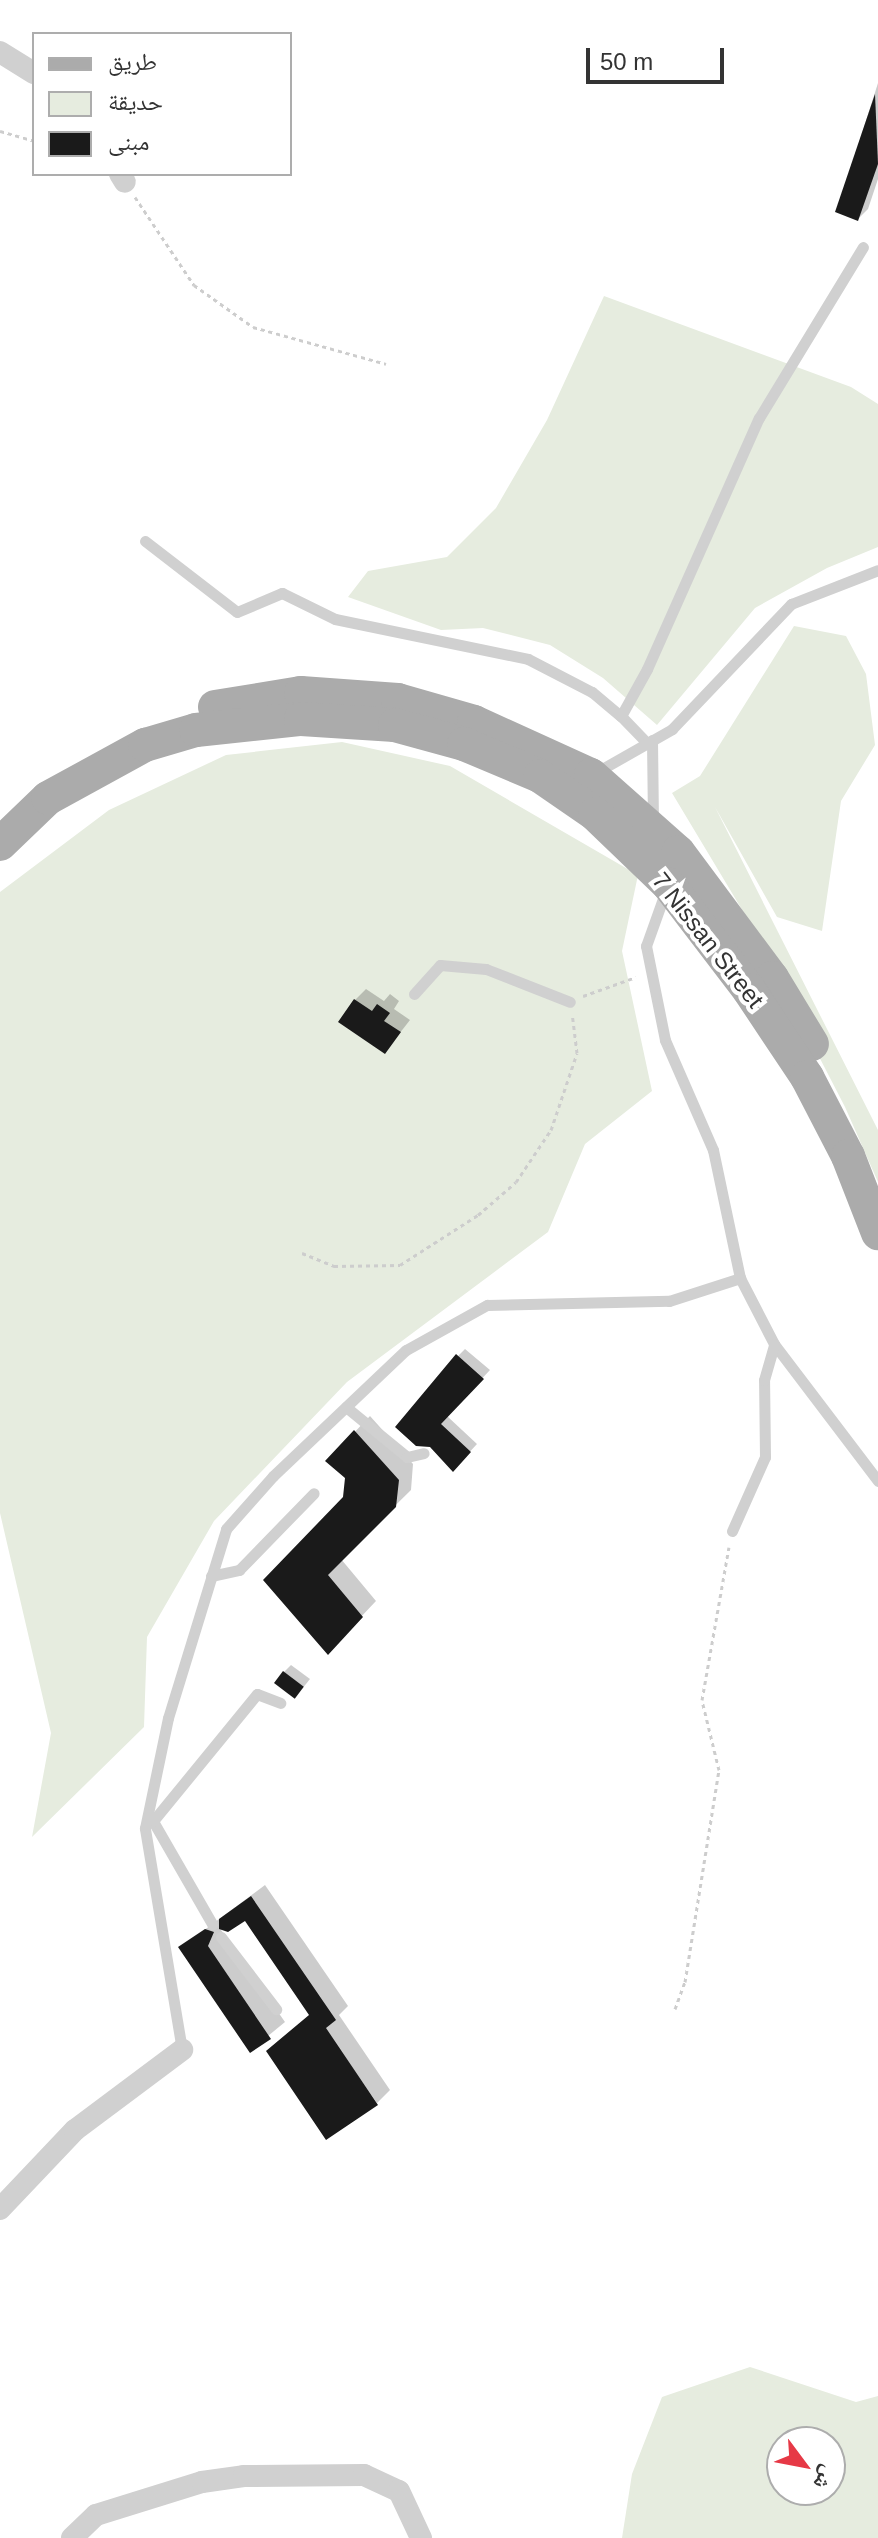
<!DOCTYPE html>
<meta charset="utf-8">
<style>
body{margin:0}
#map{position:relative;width:878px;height:2538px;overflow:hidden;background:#fff;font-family:Helvetica,"Noto Naskh Arabic",sans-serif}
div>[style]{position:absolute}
.green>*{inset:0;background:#e6ecdf}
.shadow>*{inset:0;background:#0003}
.building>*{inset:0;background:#1a1a1a;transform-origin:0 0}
.path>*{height:3px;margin-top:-1.5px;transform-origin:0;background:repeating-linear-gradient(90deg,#cdcdcd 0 4px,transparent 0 8px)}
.service>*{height:11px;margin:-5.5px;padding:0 5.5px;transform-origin:5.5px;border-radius:5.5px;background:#d0d0d0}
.minor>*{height:22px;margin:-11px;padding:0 11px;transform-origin:11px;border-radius:11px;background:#d0d0d0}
.primary>*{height:34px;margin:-17px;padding:0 17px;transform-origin:17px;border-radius:17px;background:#ababab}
span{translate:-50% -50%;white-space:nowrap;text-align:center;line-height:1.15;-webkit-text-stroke:8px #fff;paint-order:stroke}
.street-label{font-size:24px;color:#333}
.legend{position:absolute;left:32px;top:32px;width:260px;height:144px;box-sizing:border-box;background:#fff;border:2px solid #adadad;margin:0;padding:10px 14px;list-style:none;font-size:24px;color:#333}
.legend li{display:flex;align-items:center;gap:16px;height:40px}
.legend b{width:40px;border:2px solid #adadad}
.north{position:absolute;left:766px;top:2426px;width:80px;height:80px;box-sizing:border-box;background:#fff;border:2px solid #adadad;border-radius:50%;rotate:122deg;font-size:22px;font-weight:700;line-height:32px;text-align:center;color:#333}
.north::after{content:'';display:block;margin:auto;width:28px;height:36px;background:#e63946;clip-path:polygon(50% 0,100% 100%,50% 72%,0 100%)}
.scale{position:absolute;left:586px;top:48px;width:138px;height:36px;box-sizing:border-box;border:4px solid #333;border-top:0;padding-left:10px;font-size:24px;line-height:28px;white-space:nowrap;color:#333;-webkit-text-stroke:6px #fff;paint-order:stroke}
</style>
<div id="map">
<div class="green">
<i style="clip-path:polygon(604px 296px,851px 387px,878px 404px,878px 547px,827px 568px,755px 608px,657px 725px,603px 678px,550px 645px,483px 628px,441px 630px,348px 597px,368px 571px,447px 557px,496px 508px,547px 420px)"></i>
<i style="clip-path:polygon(794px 626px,846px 636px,866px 674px,875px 745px,841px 801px,822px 931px,777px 917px,715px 807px,878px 1130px,878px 1182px,845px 1107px,750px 923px,672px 793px,700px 776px)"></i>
<i style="clip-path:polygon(342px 742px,450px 766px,638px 875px,622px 951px,652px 1091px,585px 1144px,548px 1232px,347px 1382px,214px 1521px,147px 1637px,144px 1727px,32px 1837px,51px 1733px,0 1513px,0 892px,109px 810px,226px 755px)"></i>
<i style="clip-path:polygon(evenodd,750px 2367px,856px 2402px,878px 2396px,878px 2538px,622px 2538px,632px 2474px,662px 2397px,750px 2367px,782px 2442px,830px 2442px,830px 2490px,782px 2490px,782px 2442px)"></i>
</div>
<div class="shadow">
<i style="clip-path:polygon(878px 83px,878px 179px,868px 209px,858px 219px,837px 211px)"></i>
<i style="clip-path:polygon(366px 989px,384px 1001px,390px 994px,399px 1001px,394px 1009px,410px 1020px,385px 1052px,355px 1000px)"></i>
<i style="clip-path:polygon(465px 1349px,490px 1370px,447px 1416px,477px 1444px,453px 1470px,431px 1445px,458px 1356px)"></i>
<i style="clip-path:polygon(370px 1416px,413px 1464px,411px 1490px,341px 1559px,376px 1601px,342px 1637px,266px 1581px,345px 1498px,347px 1477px,327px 1461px)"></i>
<i style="clip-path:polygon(291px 1665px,310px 1679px,302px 1689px,284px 1672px)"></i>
<i style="clip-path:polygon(265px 1885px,348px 2006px,339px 2015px,390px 2090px,377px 2103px,246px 1918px,219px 1927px,285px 2022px,251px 2050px,180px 1948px)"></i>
</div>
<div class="building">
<i style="clip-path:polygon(875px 94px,878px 164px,858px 221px,835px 212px)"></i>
<i style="clip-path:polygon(354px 999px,372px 1011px,377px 1004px,390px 1013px,384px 1021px,401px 1032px,385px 1054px,338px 1022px)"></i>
<i style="clip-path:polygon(456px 1354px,484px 1379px,441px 1424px,471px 1452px,453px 1472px,430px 1447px,416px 1446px,395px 1427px)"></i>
<i style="clip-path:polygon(354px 1430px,399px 1480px,396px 1507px,328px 1575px,363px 1617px,328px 1655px,263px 1580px,343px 1497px,345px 1478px,325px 1461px)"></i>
<i style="left:283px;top:1671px;width:26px;height:15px;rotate:37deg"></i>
<i style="clip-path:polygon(251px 1896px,336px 2020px,326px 2028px,378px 2105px,326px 2140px,266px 2051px,309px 2015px,245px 1921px,228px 1932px,219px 1929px,219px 1919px)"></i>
<i style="clip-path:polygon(205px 1929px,214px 1932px,208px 1946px,271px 2039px,250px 2053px,178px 1947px)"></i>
</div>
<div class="path">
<i style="left:0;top:131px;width:35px;rotate:16deg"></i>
<i style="left:135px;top:197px;width:106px;rotate:56.2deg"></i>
<i style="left:194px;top:285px;width:72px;rotate:35.4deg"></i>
<i style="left:253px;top:327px;width:138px;rotate:15.5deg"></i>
<i style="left:583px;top:996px;width:56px;rotate:-19.7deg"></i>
<i style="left:302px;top:1253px;width:35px;rotate:22deg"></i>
<i style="left:334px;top:1266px;width:66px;rotate:-0.9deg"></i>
<i style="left:400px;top:1265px;width:93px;rotate:-32.7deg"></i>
<i style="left:478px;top:1215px;width:50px;rotate:-41deg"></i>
<i style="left:516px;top:1182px;width:63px;rotate:-56.1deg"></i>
<i style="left:551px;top:1130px;width:81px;rotate:-71.3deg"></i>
<i style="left:577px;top:1053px;width:38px;rotate:-97deg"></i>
<i style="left:675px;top:2009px;width:29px;rotate:-70deg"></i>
<i style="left:685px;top:1982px;width:215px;rotate:-80.9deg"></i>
<i style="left:719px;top:1770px;width:72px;rotate:-103.7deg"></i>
<i style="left:702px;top:1700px;width:155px;rotate:-80deg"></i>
</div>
<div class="service">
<i style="left:145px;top:541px;width:116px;rotate:37.7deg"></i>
<i style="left:237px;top:612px;width:49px;rotate:-22.9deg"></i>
<i style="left:282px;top:593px;width:59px;rotate:26.1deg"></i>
<i style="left:335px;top:619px;width:197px;rotate:11.7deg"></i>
<i style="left:528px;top:659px;width:72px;rotate:27.3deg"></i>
<i style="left:592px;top:692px;width:38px;rotate:40deg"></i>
<i style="left:652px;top:740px;width:79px;rotate:89.3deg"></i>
<i style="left:647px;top:743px;width:37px;rotate:-134deg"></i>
<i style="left:621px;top:716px;width:54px;rotate:-61deg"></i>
<i style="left:647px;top:669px;width:275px;rotate:-66deg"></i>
<i style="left:759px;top:418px;width:200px;rotate:-58.7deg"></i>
<i style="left:595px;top:773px;width:89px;rotate:-29.7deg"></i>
<i style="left:672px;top:729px;width:173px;rotate:-46.4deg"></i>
<i style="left:791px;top:604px;width:93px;rotate:-21.3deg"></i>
<i style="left:414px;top:994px;width:39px;rotate:-48deg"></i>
<i style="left:440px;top:965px;width:46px;rotate:5deg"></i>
<i style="left:486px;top:969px;width:90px;rotate:21.4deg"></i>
<i style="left:740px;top:1278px;width:74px;rotate:62.7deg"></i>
<i style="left:774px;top:1344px;width:172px;rotate:52.8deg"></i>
<i style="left:346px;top:1407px;width:79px;rotate:39.3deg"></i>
<i style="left:407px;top:1457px;width:17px;rotate:-13deg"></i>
<i style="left:732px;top:1531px;width:81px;rotate:-66deg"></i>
<i style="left:765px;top:1457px;width:77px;rotate:-90.7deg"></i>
<i style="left:764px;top:1380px;width:37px;rotate:-74deg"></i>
<i style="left:211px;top:1576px;width:29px;rotate:-12deg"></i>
<i style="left:239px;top:1570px;width:107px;rotate:-45.8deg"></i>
<i style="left:150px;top:1816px;width:125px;rotate:60.1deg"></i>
<i style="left:153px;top:1821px;width:164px;rotate:-50.7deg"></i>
<i style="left:257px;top:1694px;width:25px;rotate:21deg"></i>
<i style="left:221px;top:1937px;width:91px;rotate:52.6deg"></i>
<i style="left:182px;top:2050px;width:225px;rotate:-99.5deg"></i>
<i style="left:145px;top:1828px;width:112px;rotate:-78.2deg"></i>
<i style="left:168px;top:1718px;width:198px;rotate:-72.9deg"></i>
<i style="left:226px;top:1529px;width:71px;rotate:-48.4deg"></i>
<i style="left:273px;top:1476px;width:183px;rotate:-43.5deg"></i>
<i style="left:406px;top:1350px;width:93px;rotate:-29.1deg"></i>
<i style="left:487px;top:1305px;width:182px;rotate:-1.3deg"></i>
<i style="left:669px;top:1301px;width:75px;rotate:-17.9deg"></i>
<i style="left:740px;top:1278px;width:131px;rotate:-101.9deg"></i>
<i style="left:713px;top:1150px;width:120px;rotate:-113.6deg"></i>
<i style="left:665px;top:1040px;width:96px;rotate:-101.4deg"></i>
<i style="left:646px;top:946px;width:59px;rotate:-70.3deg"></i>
</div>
<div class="minor">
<i style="left:0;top:52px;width:40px;rotate:32deg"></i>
<i style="left:120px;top:174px;width:9px;rotate:58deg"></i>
<i style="left:0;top:2209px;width:109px;rotate:-46.5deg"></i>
<i style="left:75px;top:2130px;width:134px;rotate:-36.8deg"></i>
<i style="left:72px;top:2538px;width:33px;rotate:-44deg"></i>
<i style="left:96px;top:2515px;width:111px;rotate:-17.3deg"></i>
<i style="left:202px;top:2482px;width:42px;rotate:-8.1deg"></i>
<i style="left:244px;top:2476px;width:120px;rotate:-0.5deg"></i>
<i style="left:364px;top:2475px;width:38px;rotate:25deg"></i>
<i style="left:399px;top:2491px;width:52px;rotate:64.9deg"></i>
</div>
<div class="primary">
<i style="left:215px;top:707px;width:87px;rotate:-9.2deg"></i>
<i style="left:301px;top:693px;width:97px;rotate:4.1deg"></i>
<i style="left:398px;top:700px;width:79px;rotate:16.1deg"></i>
<i style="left:474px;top:722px;width:128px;rotate:24.4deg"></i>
<i style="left:591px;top:775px;width:116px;rotate:41.5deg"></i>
<i style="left:678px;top:852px;width:157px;rotate:53.3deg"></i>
<i style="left:772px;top:978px;width:77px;rotate:58.8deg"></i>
<i style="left:0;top:844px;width:66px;rotate:-43.8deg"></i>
<i style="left:48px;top:798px;width:111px;rotate:-28.7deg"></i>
<i style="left:145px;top:745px;width:53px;rotate:-16.4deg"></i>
<i style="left:196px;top:730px;width:106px;rotate:-6deg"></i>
<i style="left:301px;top:719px;width:94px;rotate:3.7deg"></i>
<i style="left:395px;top:725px;width:72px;rotate:15.4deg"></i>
<i style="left:464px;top:744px;width:82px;rotate:22.8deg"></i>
<i style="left:540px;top:776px;width:67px;rotate:34.6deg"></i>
<i style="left:595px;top:814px;width:101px;rotate:43.8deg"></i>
<i style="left:668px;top:884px;width:133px;rotate:52.6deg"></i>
<i style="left:749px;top:990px;width:105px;rotate:56.3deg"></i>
<i style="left:807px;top:1077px;width:89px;rotate:62.6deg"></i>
<i style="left:848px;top:1156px;width:83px;rotate:68.7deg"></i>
</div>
<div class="street-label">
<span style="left:708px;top:940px;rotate:52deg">7 Nissan Street</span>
</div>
<ul class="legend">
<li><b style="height:10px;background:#ababab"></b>طريق</li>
<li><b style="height:22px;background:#e6ecdf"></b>حديقة</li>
<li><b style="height:22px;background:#1a1a1a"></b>مبنى</li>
</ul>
<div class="north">ش</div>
<div class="scale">50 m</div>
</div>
